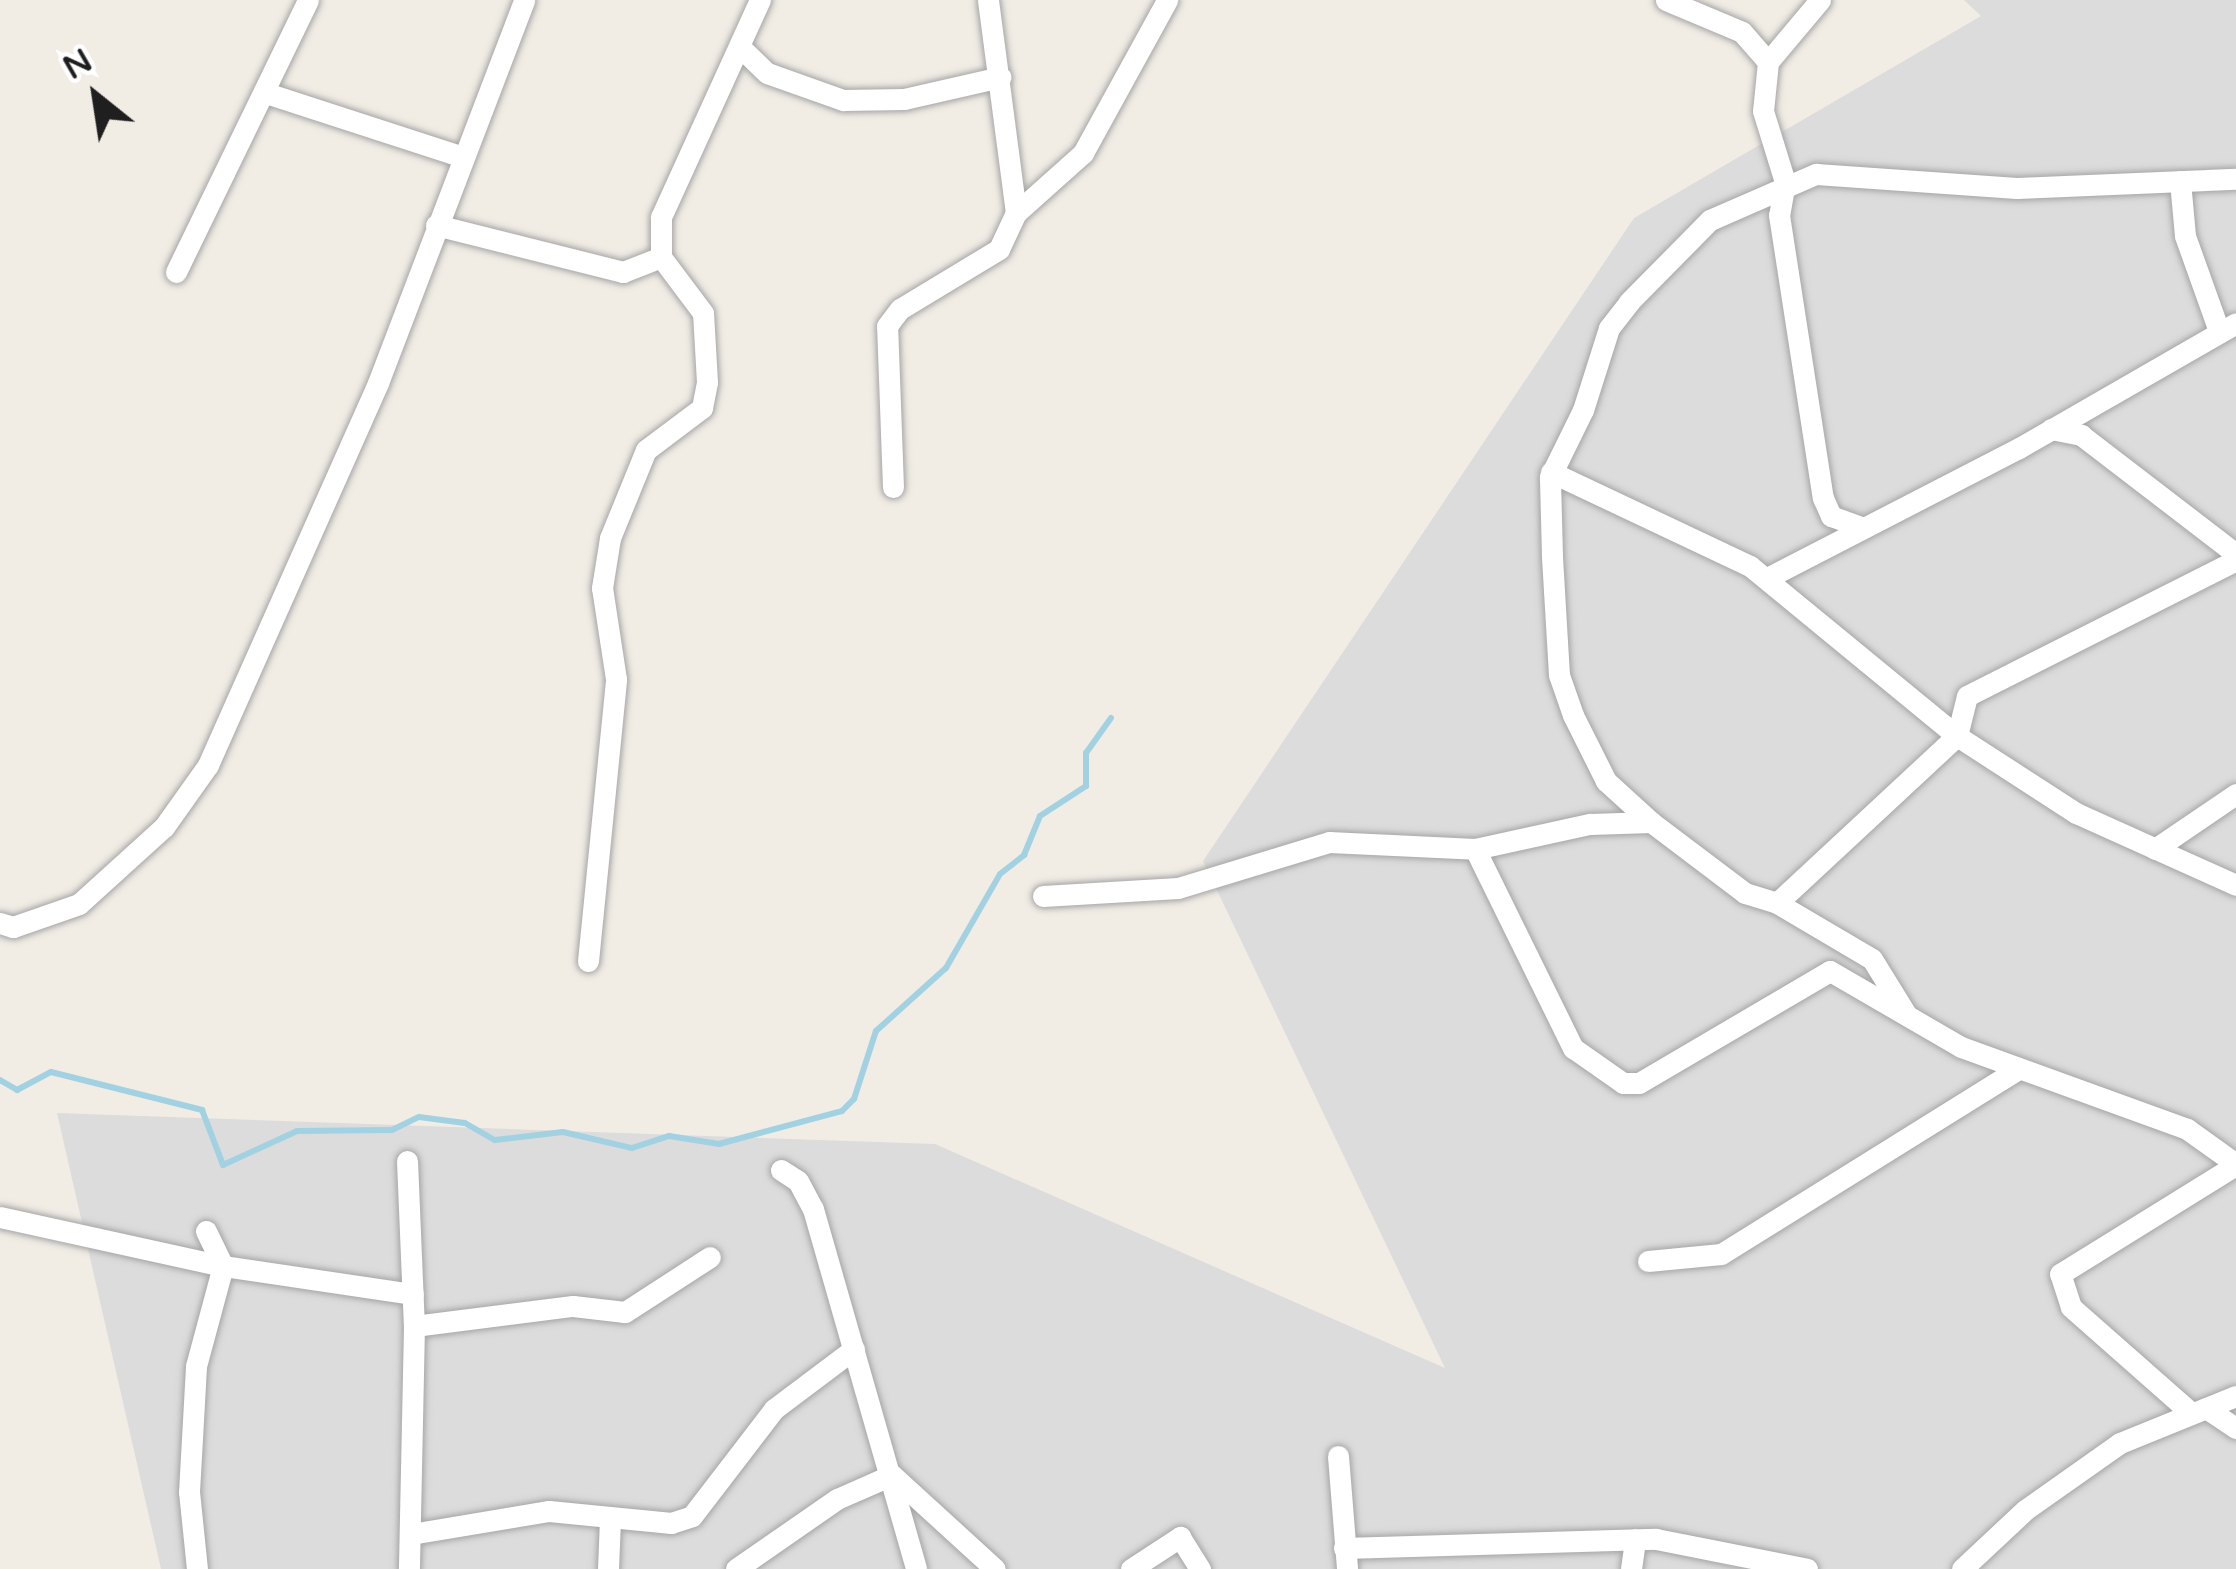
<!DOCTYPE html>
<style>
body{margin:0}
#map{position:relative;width:2236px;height:1569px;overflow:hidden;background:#f1ede5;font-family:"Varela Round",sans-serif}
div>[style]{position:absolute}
.residential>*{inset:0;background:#dddcdc}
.stream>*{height:6px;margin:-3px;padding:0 3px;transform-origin:3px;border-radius:3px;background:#a2d2e2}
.roads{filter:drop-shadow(0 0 3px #a6a6a6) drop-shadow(0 0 3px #a6a6a6)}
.street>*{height:21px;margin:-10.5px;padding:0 10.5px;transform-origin:10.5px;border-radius:10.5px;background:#fff}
span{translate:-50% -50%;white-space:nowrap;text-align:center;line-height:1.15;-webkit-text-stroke:12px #fff;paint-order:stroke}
.north{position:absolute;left:36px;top:36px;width:120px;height:120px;-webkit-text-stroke:9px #fff;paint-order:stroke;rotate:330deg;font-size:33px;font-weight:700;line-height:48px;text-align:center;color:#1f1f1f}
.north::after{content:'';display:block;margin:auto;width:42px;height:54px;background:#1f1f1f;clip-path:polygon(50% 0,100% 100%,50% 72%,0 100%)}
</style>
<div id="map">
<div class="residential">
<i style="clip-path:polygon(1964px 0,2236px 0,2236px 1569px,161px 1569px,57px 1113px,935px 1144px,1445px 1368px,1203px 861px,1634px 218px,1981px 16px)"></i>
</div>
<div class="stream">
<i style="left:0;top:1080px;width:20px;rotate:30deg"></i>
<i style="left:17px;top:1090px;width:38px;rotate:-28deg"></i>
<i style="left:51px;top:1072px;width:156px;rotate:14.1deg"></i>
<i style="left:202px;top:1110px;width:59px;rotate:69.1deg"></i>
<i style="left:223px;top:1165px;width:81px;rotate:-24.7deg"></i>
<i style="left:297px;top:1131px;width:95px;rotate:-0.6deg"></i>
<i style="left:392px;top:1130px;width:30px;rotate:-26deg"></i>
<i style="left:419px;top:1117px;width:46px;rotate:7.4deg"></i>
<i style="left:465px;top:1123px;width:34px;rotate:30deg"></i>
<i style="left:495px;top:1140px;width:68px;rotate:-6.7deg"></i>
<i style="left:563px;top:1132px;width:71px;rotate:13.1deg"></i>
<i style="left:632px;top:1148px;width:39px;rotate:-18deg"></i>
<i style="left:669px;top:1136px;width:51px;rotate:9.1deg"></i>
<i style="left:719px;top:1144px;width:127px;rotate:-15deg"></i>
<i style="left:842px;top:1111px;width:17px;rotate:-45deg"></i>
<i style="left:854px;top:1099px;width:71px;rotate:-72.1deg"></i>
<i style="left:876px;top:1031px;width:94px;rotate:-42deg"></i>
<i style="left:946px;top:968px;width:108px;rotate:-60.1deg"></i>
<i style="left:1000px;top:874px;width:31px;rotate:-38deg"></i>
<i style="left:1024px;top:855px;width:42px;rotate:-67.7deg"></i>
<i style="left:1040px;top:816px;width:55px;rotate:-33.1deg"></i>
<i style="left:1086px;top:786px;width:33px;rotate:-90deg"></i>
<i style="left:1086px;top:753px;width:43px;rotate:-54.5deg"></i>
</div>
<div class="roads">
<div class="street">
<i style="left:1666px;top:0;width:82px;rotate:22.8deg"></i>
<i style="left:1742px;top:32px;width:40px;rotate:49deg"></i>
<i style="left:1820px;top:0;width:81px;rotate:130deg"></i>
<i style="left:1768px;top:62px;width:49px;rotate:95.8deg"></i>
<i style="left:1763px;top:111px;width:74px;rotate:72.8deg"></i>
<i style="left:1785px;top:182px;width:34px;rotate:100deg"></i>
<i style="left:1779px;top:215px;width:286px;rotate:81.2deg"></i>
<i style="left:1823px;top:498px;width:20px;rotate:66deg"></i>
<i style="left:1831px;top:516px;width:33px;rotate:20deg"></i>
<i style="left:740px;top:47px;width:37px;rotate:44deg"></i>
<i style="left:767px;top:73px;width:81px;rotate:19.6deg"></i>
<i style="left:843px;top:100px;width:61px;rotate:-0.9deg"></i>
<i style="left:904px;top:99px;width:99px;rotate:-12.8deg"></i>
<i style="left:266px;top:93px;width:204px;rotate:18deg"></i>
<i style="left:2180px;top:181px;width:55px;rotate:84.8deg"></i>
<i style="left:2185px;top:236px;width:101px;rotate:70.3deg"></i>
<i style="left:1016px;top:213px;width:90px;rotate:-41.8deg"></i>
<i style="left:1083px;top:153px;width:175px;rotate:-61.2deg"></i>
<i style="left:436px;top:225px;width:193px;rotate:14.1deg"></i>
<i style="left:623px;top:272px;width:41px;rotate:-21.5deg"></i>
<i style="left:176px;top:272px;width:302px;rotate:-64.1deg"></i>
<i style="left:2051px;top:429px;width:31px;rotate:11deg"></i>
<i style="left:2081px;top:435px;width:195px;rotate:37.5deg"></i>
<i style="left:1551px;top:472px;width:220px;rotate:25.3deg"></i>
<i style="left:1750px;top:566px;width:268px;rotate:39.4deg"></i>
<i style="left:1957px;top:736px;width:142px;rotate:32.9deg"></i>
<i style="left:2076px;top:813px;width:175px;rotate:24.2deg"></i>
<i style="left:893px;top:487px;width:161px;rotate:-92.1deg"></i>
<i style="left:887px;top:326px;width:21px;rotate:-53deg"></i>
<i style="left:900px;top:309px;width:116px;rotate:-31.2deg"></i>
<i style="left:999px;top:249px;width:40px;rotate:-65deg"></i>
<i style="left:1016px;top:213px;width:215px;rotate:-97.5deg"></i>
<i style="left:1767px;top:578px;width:284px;rotate:-27.3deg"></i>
<i style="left:2019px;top:448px;width:250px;rotate:-29.9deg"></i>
<i style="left:1651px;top:822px;width:61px;rotate:-137.7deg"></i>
<i style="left:1606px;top:781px;width:74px;rotate:-116.6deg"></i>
<i style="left:1573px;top:715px;width:42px;rotate:-109.3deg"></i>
<i style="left:1559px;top:675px;width:119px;rotate:-93.4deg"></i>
<i style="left:1552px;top:556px;width:79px;rotate:-91.5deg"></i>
<i style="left:1550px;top:477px;width:75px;rotate:-63.8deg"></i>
<i style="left:1583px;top:410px;width:86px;rotate:-72.4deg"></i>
<i style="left:1609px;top:328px;width:33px;rotate:-52deg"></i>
<i style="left:1629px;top:302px;width:115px;rotate:-45.4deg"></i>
<i style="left:1710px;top:220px;width:116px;rotate:-23.5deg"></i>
<i style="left:1816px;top:174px;width:201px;rotate:4deg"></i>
<i style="left:2017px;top:188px;width:219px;rotate:-2.4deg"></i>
<i style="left:1475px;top:849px;width:222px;rotate:63.8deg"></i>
<i style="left:1573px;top:1048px;width:61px;rotate:35deg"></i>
<i style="left:1623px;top:1083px;width:16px"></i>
<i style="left:1639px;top:1083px;width:221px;rotate:-30.4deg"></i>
<i style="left:1830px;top:971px;width:151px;rotate:30.1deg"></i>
<i style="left:1961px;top:1047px;width:240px;rotate:19.9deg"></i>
<i style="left:2187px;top:1129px;width:60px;rotate:35.5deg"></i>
<i style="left:2155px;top:849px;width:98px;rotate:-34.2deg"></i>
<i style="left:1043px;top:896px;width:135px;rotate:-3.4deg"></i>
<i style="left:1178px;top:888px;width:158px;rotate:-16.9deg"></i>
<i style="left:1329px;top:842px;width:146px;rotate:2.7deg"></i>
<i style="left:1475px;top:849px;width:118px;rotate:-12.3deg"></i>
<i style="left:1590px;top:824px;width:61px;rotate:-1.9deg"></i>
<i style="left:1651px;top:822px;width:118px;rotate:37.1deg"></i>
<i style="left:1745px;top:893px;width:34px;rotate:17deg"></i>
<i style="left:1777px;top:903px;width:246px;rotate:-42.9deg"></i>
<i style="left:1957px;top:736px;width:41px;rotate:-76deg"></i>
<i style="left:1967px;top:696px;width:301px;rotate:-26.8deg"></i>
<i style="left:1777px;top:903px;width:110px;rotate:30.5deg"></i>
<i style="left:1872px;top:959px;width:65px;rotate:58.3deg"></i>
<i style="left:0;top:923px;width:14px;rotate:17deg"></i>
<i style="left:13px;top:927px;width:70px;rotate:-19.2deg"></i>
<i style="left:79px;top:904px;width:115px;rotate:-42.2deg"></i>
<i style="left:164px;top:827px;width:76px;rotate:-54.6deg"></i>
<i style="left:208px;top:765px;width:418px;rotate:-66deg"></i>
<i style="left:378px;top:383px;width:410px;rotate:-69.1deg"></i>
<i style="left:588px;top:961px;width:283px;rotate:-84.3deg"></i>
<i style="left:616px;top:679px;width:92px;rotate:-98.7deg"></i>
<i style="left:602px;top:588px;width:51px;rotate:-80.9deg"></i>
<i style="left:610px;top:538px;width:95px;rotate:-67.8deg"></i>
<i style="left:646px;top:450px;width:70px;rotate:-36.9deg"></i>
<i style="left:702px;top:408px;width:26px;rotate:-79deg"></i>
<i style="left:707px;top:382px;width:69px;rotate:-93.3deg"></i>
<i style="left:703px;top:313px;width:70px;rotate:-126.9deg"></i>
<i style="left:661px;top:257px;width:40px;rotate:-90deg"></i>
<i style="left:661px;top:217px;width:239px;rotate:-65.5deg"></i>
<i style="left:407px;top:1161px;width:165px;rotate:87.6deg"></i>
<i style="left:414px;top:1326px;width:243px;rotate:91.2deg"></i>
<i style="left:781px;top:1170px;width:20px;rotate:33deg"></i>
<i style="left:798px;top:1181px;width:32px;rotate:62deg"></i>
<i style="left:813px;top:1209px;width:374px;rotate:74deg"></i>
<i style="left:0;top:1217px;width:228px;rotate:12.4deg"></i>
<i style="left:223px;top:1266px;width:192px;rotate:8.4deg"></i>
<i style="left:1648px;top:1261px;width:73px;rotate:-5.5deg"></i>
<i style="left:1721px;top:1254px;width:349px;rotate:-31.9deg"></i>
<i style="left:414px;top:1326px;width:160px;rotate:-7.2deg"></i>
<i style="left:573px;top:1306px;width:52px;rotate:6.6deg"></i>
<i style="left:625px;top:1312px;width:101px;rotate:-32.9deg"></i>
<i style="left:2206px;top:1408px;width:36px;rotate:34deg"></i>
<i style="left:2190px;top:1412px;width:159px;rotate:-138.6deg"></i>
<i style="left:2071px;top:1307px;width:35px;rotate:-108deg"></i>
<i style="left:2060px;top:1274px;width:207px;rotate:-31.8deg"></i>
<i style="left:1338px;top:1456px;width:113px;rotate:85.4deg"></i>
<i style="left:411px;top:1534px;width:140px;rotate:-9.5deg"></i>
<i style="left:549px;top:1511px;width:123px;rotate:5.6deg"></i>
<i style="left:671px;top:1523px;width:22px;rotate:-18deg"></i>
<i style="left:692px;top:1516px;width:135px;rotate:-52.5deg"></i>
<i style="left:774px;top:1409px;width:100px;rotate:-36.9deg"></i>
<i style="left:1344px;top:1548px;width:312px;rotate:-1.7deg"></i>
<i style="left:1656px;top:1539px;width:154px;rotate:11.2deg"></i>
<i style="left:197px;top:1569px;width:77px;rotate:-95.9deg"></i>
<i style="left:189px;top:1492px;width:126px;rotate:-86.8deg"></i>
<i style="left:196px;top:1366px;width:104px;rotate:-74.9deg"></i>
<i style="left:223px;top:1266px;width:39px;rotate:-116deg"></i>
<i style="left:608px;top:1569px;width:50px;rotate:-87.7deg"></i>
<i style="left:736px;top:1569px;width:123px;rotate:-34.7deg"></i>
<i style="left:837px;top:1499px;width:60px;rotate:-23.6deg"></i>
<i style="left:892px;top:1475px;width:139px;rotate:42.4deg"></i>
<i style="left:1131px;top:1569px;width:59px;rotate:-33.1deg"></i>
<i style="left:1180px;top:1537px;width:38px;rotate:58deg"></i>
<i style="left:1631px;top:1569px;width:30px;rotate:-82deg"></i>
<i style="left:1962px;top:1569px;width:86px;rotate:-43.1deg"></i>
<i style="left:2025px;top:1510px;width:116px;rotate:-35.2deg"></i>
<i style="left:2120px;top:1443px;width:125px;rotate:-22.1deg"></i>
</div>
</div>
<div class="north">N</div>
</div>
